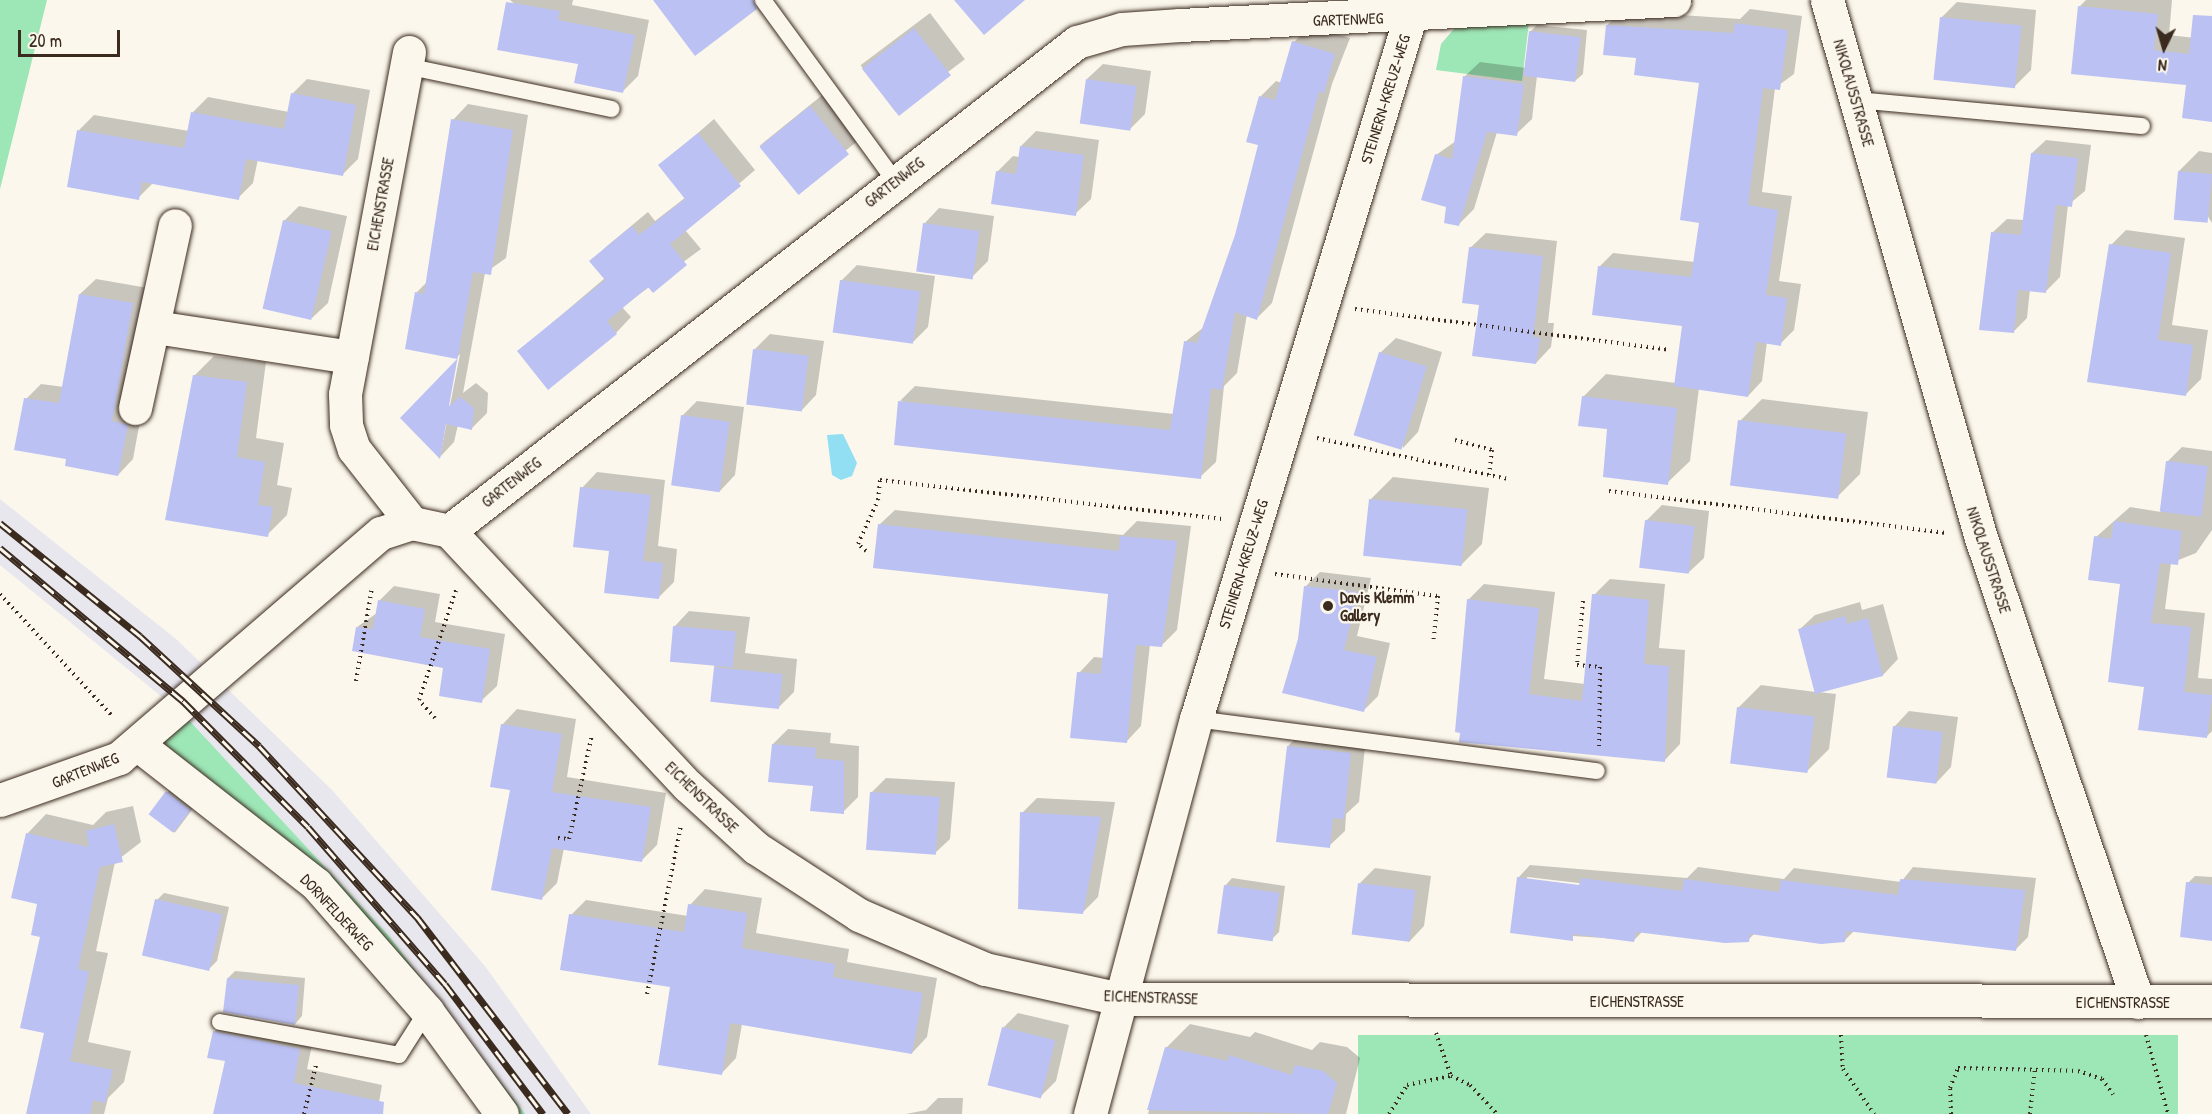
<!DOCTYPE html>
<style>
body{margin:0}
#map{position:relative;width:2212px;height:1114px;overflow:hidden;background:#fbf7ec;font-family:"Patrick Hand",sans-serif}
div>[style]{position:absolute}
.built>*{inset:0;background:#e8e7ee}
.green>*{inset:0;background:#9de6b6;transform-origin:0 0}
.water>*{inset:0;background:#92def3}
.shadow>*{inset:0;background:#0003;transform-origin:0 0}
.building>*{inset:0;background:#bbc1f3;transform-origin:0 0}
.path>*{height:4px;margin-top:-2px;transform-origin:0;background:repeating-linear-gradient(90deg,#3b2a1e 0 1.5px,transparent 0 6px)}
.roads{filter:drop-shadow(0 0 2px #3b2a1e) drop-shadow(0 0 2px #3b2a1e)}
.service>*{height:16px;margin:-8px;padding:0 8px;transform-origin:8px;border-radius:8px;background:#fbf7ec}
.minor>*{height:33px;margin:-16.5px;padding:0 16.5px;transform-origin:16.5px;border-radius:16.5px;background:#fbf7ec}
.rail>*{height:7px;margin-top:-3.5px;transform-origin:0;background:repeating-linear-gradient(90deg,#fbf7ec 0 14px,#3b2a1e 0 28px);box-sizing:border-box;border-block:2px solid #3b2a1e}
.dots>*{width:16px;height:16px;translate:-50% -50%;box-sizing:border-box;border:3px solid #fbf7ec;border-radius:50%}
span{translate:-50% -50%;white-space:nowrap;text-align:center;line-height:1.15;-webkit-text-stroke:4.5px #fbf7ec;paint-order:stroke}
.street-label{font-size:16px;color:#3b2a1e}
.poi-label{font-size:16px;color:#3b2a1e;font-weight:700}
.left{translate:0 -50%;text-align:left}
.north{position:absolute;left:2134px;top:18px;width:60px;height:60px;-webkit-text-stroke:4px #fbf7ec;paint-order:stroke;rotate:185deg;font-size:16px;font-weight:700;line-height:24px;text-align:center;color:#3b2a1e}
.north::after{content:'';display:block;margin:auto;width:21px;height:27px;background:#3b2a1e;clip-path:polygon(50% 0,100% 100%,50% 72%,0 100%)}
.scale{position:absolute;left:18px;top:30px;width:102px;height:27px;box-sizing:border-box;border:3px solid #3b2a1e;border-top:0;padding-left:8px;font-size:18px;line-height:21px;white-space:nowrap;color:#3b2a1e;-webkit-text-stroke:4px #fbf7ec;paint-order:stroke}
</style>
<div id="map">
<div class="built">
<i style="clip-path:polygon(0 499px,176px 639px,332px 790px,485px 966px,591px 1114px,514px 1114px,165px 741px,184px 715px,0 565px)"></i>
</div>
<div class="green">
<i style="clip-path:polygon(0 0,47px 0,0 189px)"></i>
<i style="clip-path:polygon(1529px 22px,1522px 81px,1436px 70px,1441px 44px,1459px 23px)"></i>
<i style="clip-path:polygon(185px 716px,389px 936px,525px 1114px,514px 1114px,457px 1032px,164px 753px,165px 741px)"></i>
<i style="left:1358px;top:1035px;width:820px;height:83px"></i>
</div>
<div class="water">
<i style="clip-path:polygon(843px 434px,857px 463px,852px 476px,841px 480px,832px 475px,827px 435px)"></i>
</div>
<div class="shadow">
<i style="clip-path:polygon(510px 0,573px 0,572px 5px,649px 20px,638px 76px,623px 91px,580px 63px)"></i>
<i style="clip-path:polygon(2086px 0,2172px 0,2169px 35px,2212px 40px,2212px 120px,2187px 84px,2080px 6px)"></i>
<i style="clip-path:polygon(1957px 2px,2036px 10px,2031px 70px,2015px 86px,1941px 18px)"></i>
<i style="clip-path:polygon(1750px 9px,1802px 16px,1794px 74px,1775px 88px,1762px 192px,1792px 196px,1779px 281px,1801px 284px,1794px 330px,1780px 344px,1767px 342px,1762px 381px,1748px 396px,1699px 388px,1690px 461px,1667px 483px,1583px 397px,1606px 374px,1676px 383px,1684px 325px,1599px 267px,1613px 253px,1695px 262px,1701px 222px,1701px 81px,1638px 57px,1607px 25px,1622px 11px,1740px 19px)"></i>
<i style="left:930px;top:13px;width:58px;height:87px;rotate:53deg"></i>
<i style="clip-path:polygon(1537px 25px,1587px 30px,1583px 74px,1575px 81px,1537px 76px,1532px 119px,1516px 134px,1497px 132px,1474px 209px,1458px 225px,1448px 206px,1436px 155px,1456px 141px,1464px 77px,1480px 62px,1526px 68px,1530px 32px)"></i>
<i style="clip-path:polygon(1309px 27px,1350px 38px,1332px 84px,1272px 303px,1257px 318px,1247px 314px,1237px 373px,1224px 386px,1216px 462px,1200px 477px,900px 401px,915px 386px,1174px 414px,1185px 342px,1204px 327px,1237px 235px,1260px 144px,1248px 141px,1261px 96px,1276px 81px,1282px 83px,1294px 42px)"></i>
<i style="clip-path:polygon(1103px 64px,1151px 71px,1145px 114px,1130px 129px,1087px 79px)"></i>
<i style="clip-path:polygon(307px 79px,370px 90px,358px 159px,342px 175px,258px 159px,253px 183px,238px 198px,154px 182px,138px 198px,79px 130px,94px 115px,189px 131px,193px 112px,208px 97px,289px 112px,292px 94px)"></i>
<i style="left:826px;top:92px;width:58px;height:85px;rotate:51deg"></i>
<i style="clip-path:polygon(468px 104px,528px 115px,506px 258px,485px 273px,463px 393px,476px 383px,488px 393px,487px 413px,472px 428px,458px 425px,454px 442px,440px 457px,460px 354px,457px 357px,416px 293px,427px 282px,453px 120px)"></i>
<i style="clip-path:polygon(714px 119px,755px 170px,685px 230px,701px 249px,622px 307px,631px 317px,616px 333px,519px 351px,605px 278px,591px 261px,607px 246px,648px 212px,655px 221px,686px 197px,660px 166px)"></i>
<i style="clip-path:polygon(1036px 131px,1099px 140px,1091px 199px,1075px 214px,997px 172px,1013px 156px,1019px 157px,1021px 146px)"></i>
<i style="clip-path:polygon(2046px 140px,2091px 145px,2085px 191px,2068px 205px,2060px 277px,2046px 291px,2030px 289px,2027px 318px,2013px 332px,1993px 232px,2007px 219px,2024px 220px,2032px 153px)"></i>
<i style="clip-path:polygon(2199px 151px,2212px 153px,2212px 223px,2179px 171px)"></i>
<i style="clip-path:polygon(299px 206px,347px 216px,328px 303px,312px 318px,284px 221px)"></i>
<i style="clip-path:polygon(939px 208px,994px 216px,988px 261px,972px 277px,924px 224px)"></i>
<i style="clip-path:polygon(2126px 230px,2185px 238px,2172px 325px,2208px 330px,2201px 379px,2186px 394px,2089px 381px,2111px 245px)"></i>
<i style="clip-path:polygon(1486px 233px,1557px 241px,1548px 323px,1554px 323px,1551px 347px,1536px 363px,1480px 304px,1470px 248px)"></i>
<i style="clip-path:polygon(857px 265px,935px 276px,928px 327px,913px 342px,841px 281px)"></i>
<i style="clip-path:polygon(96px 279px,148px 288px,142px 410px,133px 459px,118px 475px,68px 457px,26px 399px,41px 384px,64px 387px,80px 294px)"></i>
<i style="clip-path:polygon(770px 334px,824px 341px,816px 395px,801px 411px,755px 349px)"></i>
<i style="clip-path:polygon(1396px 338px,1442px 352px,1418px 432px,1403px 448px,1380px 353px)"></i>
<i style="clip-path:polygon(214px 356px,266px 362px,256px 438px,284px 443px,277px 485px,292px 488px,287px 515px,267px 535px,194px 376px)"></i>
<i style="clip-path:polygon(1762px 399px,1868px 412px,1860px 474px,1837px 497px,1740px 421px)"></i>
<i style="clip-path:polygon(697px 401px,744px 407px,735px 475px,720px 491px,682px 416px)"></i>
<i style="clip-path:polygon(2182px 447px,2212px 451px,2212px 530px,2196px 553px,2171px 563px,2165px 609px,2205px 613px,2198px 678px,2212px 679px,2212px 731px,2207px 736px,2145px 685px,2122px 583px,2096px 537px,2130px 507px,2161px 512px,2168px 461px)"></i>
<i style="clip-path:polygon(597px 472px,665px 480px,658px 546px,677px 549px,674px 582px,658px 598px,610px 550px,582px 488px)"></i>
<i style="clip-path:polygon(1393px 477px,1489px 488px,1482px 544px,1460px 566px,1371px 499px)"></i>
<i style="clip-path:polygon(1662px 505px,1709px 511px,1704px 558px,1688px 573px,1646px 521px)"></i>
<i style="clip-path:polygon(895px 510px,1123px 535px,1137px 521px,1191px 526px,1177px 630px,1161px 646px,1150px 644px,1141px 726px,1126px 742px,1079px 673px,1094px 657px,1104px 658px,1110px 593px,879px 525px)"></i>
<i style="clip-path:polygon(1320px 572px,1371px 578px,1357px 636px,1390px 643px,1378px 696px,1364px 710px,1299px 639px,1306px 586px)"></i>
<i style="clip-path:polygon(1610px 579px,1665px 584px,1659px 648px,1685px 650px,1680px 744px,1664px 761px,1461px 741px,1468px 600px,1484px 584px,1555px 592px,1544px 679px,1585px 684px,1594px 595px)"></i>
<i style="clip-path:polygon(394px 586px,440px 594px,435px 622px,505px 634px,497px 686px,481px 701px,445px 666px,357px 627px,377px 613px,379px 601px)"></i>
<i style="clip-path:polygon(1860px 602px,1862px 610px,1883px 604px,1898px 659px,1883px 675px,1818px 692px,1836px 694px,1829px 749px,1806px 772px,1738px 708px,1761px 685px,1816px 692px,1799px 630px,1815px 615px)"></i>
<i style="clip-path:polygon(689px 611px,750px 617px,745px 653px,797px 659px,794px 692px,778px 708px,715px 667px,674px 627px)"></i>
<i style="clip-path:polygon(517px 709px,576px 719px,567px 777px,666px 793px,657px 845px,641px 861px,564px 848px,557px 883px,542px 898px,512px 788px,502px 725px)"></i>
<i style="clip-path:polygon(1909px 711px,1958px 717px,1951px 767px,1936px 783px,1894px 727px)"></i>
<i style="clip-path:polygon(788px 729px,831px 733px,830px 743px,859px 746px,858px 797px,843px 812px,773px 744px)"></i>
<i style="clip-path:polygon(1303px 731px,1366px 738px,1359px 802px,1346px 814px,1345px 831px,1329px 846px,1288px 746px)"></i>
<i style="clip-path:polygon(886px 778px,955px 782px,950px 839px,934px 854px,871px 793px)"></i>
<i style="left:174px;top:784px;width:30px;height:38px;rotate:37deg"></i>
<i style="clip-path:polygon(1037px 798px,1115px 802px,1098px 897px,1083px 912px,1022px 813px)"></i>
<i style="clip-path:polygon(133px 806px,141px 842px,115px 862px,96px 951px,108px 953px,88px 1042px,131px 1051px,124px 1082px,108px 1098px,104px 1114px,28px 1114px,45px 1032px,39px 903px,27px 834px,46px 814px,93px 825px,106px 812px)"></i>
<i style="clip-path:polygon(evenodd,1530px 865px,1687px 878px,1698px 867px,1784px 879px,1794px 868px,1901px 882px,1913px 867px,2036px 878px,2028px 937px,2016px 949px,1855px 930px,1844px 941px,1755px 933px,1748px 940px,1643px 931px,1634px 940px,1512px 932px,1518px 878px,1530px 865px,1527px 877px,1587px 884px,1586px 887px,1527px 880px,1527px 877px)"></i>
<i style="clip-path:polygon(1375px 868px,1431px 876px,1424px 926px,1409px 942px,1360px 883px)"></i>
<i style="clip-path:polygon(2195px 876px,2212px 877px,2212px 939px,2188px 883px)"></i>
<i style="clip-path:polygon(1232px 878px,1285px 886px,1279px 932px,1271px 940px,1225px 886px)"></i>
<i style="clip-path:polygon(705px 889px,762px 898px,756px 933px,849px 949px,847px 962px,937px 978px,927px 1037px,912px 1053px,742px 1024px,736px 1058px,721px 1074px,671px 985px,571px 915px,586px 900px,688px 916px,690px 905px)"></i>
<i style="clip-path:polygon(164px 893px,229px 907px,217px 961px,209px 969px,157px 900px)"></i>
<i style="clip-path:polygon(235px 971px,305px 978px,302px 1016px,295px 1024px,228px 978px)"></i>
<i style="clip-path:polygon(1018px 1013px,1069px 1025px,1056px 1081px,1041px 1096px,1003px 1028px)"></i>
<i style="clip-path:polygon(228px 1018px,314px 1035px,307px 1069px,382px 1085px,377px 1114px,214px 1114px,227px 1060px,214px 1032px)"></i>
<i style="clip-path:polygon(1190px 1024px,1250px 1037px,1255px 1032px,1312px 1050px,1320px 1042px,1347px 1047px,1360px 1058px,1346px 1114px,1148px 1114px,1166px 1048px)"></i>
<i style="clip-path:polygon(938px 1098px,963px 1098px,962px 1114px,906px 1114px,926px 1110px)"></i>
</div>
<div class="building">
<i style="clip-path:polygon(653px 0,753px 0,757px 9px,695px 56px)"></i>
<i style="clip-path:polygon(954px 0,1025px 0,984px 35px)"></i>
<i style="clip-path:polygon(506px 2px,560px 11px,558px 20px,635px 35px,623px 93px,574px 83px,578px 64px,497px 50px)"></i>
<i style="clip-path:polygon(2078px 6px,2158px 14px,2154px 50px,2189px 54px,2193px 15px,2212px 16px,2212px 122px,2182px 118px,2186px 85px,2071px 74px)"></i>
<i style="left:1940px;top:17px;width:82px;height:63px;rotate:6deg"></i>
<i style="clip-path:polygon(1735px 23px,1788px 30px,1780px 90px,1763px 88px,1748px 205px,1778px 210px,1766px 295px,1787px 298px,1781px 346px,1756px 342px,1748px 397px,1674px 386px,1682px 326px,1592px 315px,1598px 266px,1691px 277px,1699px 223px,1680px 220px,1699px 83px,1634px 75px,1636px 58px,1603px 55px,1606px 25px,1733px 33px)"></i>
<i style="left:914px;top:28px;width:60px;height:66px;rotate:52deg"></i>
<i style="left:1529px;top:31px;width:52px;height:45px;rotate:7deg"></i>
<i style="clip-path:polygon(1292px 41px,1335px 54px,1324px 93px,1319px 92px,1257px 320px,1235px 312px,1222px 390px,1211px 388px,1201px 479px,894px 445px,898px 401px,1170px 430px,1184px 341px,1197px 343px,1235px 235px,1258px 145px,1246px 142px,1259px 96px,1275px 100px)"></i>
<i style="clip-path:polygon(1463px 76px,1524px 84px,1517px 136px,1487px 132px,1459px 226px,1444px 223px,1446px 207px,1421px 200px,1435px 154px,1452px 159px)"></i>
<i style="left:1086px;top:79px;width:51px;height:45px;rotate:8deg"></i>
<i style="clip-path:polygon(291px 93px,356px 105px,343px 176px,246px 159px,239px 200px,142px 182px,139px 200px,67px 187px,77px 130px,184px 148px,191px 112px,284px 129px)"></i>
<i style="left:810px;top:106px;width:62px;height:65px;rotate:51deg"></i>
<i style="clip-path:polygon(451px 119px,513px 130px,491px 275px,473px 272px,449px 406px,460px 397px,474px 408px,472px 430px,446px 424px,440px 459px,400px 418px,457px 359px,405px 349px,415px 292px,424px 294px)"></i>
<i style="clip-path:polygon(698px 133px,741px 186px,670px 244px,687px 265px,653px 293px,648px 287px,607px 321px,617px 334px,548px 390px,517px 351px,605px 280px,589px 261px,632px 226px,639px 235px,685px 199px,658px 165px)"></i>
<i style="clip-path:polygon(1020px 146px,1084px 155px,1076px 216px,991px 204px,996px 171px,1016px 174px)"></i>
<i style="clip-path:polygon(2031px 153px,2078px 158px,2072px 207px,2056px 205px,2046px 293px,2018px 290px,2014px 333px,1979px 330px,1991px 232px,2021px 235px)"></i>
<i style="left:2178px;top:171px;width:34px;height:49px;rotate:5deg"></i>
<i style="left:283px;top:220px;width:50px;height:91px;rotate:13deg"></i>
<i style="left:923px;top:223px;width:57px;height:49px;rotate:8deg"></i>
<i style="clip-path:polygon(2109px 244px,2171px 253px,2158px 340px,2193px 345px,2186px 396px,2087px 382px)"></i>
<i style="clip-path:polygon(1469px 247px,1543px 256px,1533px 337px,1540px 338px,1536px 364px,1472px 356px,1479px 305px,1462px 303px)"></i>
<i style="left:840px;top:280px;width:81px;height:53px;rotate:8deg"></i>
<i style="clip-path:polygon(79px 294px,133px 303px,112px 421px,128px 425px,118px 476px,65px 466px,66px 459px,14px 450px,24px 398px,59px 403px)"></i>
<i style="left:753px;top:349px;width:56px;height:56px;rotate:7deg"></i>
<i style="left:1379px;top:352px;width:50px;height:87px;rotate:17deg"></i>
<i style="clip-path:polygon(193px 375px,247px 382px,237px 457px,265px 462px,258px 505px,273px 507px,268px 537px,165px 520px)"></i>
<i style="clip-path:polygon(1582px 396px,1677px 408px,1668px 485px,1603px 477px,1607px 429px,1578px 426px)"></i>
<i style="left:681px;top:415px;width:49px;height:71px;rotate:8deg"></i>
<i style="left:1738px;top:420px;width:109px;height:66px;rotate:7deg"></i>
<i style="left:2166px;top:461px;width:42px;height:51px;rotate:7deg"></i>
<i style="clip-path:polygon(580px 487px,651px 495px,643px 561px,663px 563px,659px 599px,604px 593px,609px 551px,573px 547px)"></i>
<i style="left:1369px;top:499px;width:99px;height:57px;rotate:6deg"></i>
<i style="left:1645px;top:520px;width:50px;height:48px;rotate:7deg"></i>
<i style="clip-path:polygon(2114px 521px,2182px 531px,2178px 565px,2160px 563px,2151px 623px,2191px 627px,2184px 692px,2212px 695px,2207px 738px,2138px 730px,2144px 687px,2108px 682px,2120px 584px,2088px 580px,2094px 536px,2111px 539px)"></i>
<i style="clip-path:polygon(878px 524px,1119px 551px,1120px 536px,1177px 541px,1162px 647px,1136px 645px,1127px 743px,1070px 738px,1077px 672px,1101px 674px,1108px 594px,873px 568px)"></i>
<i style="clip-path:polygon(1304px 586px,1358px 592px,1344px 650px,1377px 657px,1364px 712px,1282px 693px,1298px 639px)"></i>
<i style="clip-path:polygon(1592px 594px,1649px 600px,1644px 664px,1669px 666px,1665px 762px,1459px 742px,1460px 733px,1455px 732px,1467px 599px,1539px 608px,1529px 694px,1582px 701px)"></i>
<i style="clip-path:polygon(378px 600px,425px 609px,420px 637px,490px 649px,482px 703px,439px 696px,443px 668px,352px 651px,356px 627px,373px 629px)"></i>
<i style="clip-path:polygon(1845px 616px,1847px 624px,1868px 618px,1883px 676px,1815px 694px,1798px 629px)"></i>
<i style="left:673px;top:626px;width:63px;height:36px;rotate:5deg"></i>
<i style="left:714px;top:667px;width:69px;height:35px;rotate:6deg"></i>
<i style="left:1737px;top:707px;width:78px;height:57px;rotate:7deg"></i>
<i style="clip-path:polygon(501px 724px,562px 734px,552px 792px,651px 807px,642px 862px,552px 848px,542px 900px,491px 890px,510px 790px,490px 787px)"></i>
<i style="left:1893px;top:726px;width:50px;height:52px;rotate:7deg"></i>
<i style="clip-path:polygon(772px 744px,816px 748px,815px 758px,844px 761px,844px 814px,810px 811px,813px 786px,768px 782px)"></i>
<i style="clip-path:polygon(1287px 746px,1351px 753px,1344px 819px,1333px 818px,1330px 848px,1276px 842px)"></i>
<i style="left:166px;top:791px;width:31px;height:29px;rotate:37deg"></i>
<i style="left:870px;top:792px;width:70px;height:58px;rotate:4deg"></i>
<i style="clip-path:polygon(1020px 812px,1101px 817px,1083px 914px,1018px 909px)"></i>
<i style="clip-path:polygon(114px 824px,123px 862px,100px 867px,78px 969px,89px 972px,70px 1061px,113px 1070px,105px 1103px,93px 1100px,90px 1114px,26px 1114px,44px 1033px,20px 1028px,40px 937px,31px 935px,37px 904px,11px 898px,26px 833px,89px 847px,86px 831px)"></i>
<i style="clip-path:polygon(1517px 877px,1579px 885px,1581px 878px,1682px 891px,1684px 879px,1779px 892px,1781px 880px,1898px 895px,1900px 879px,2025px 890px,2016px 951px,1846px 931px,1845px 942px,1821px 944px,1750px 934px,1749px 942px,1725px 943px,1636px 932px,1634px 942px,1573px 934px,1573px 941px,1510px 933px)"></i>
<i style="clip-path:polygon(2186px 882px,2212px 885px,2212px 941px,2180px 937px)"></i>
<i style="left:1358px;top:883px;width:58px;height:52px;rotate:7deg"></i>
<i style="left:1224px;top:885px;width:56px;height:49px;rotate:8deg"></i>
<i style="left:155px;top:899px;width:69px;height:58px;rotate:13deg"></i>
<i style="clip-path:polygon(688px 904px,747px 913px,742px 948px,835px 964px,833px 977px,923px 993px,912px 1054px,730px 1023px,722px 1075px,658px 1065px,670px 987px,560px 970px,569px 914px,684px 932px)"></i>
<i style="clip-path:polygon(227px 978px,299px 985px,295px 1025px,223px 1012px)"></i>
<i style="left:1002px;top:1027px;width:55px;height:60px;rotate:14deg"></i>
<i style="clip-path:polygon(213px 1031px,300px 1049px,294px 1083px,384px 1102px,383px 1114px,213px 1114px,225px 1061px,207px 1058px)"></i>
<i style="clip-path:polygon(1165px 1047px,1228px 1061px,1229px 1055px,1292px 1075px,1295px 1065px,1323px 1071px,1337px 1083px,1328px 1114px,1147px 1110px)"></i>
</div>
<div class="path">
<i style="left:1355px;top:309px;width:317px;rotate:7.4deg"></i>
<i style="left:1317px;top:438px;width:196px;rotate:12.1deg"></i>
<i style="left:1455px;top:440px;width:38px;rotate:15deg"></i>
<i style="left:1492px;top:450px;width:25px;rotate:97deg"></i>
<i style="left:1609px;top:491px;width:338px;rotate:7.1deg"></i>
<i style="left:866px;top:551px;width:11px;rotate:-139deg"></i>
<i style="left:858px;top:544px;width:48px;rotate:-65.6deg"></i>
<i style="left:878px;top:500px;width:20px;rotate:-84deg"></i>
<i style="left:880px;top:480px;width:344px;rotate:6.5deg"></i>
<i style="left:1275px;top:574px;width:164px;rotate:7.7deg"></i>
<i style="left:1438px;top:596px;width:48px;rotate:95.9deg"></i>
<i style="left:0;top:594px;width:167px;rotate:47.4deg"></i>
<i style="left:1583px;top:601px;width:64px;rotate:95.4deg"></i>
<i style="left:1577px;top:665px;width:23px;rotate:5deg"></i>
<i style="left:1600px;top:667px;width:79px;rotate:90.7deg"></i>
<i style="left:356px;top:681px;width:95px;rotate:-80.3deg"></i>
<i style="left:435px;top:718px;width:24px;rotate:-132deg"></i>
<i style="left:419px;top:700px;width:119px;rotate:-71.4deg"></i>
<i style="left:558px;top:838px;width:11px;rotate:5deg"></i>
<i style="left:569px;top:839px;width:107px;rotate:-77.6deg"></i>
<i style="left:647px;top:994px;width:172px;rotate:-78.6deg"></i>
<i style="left:1436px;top:1033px;width:46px;rotate:70.8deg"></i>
<i style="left:1451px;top:1076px;width:21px;rotate:25deg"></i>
<i style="left:1470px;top:1085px;width:40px;rotate:47deg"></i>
<i style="left:1841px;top:1035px;width:34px;rotate:87deg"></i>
<i style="left:1843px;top:1069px;width:55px;rotate:55.4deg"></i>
<i style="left:2146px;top:1035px;width:82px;rotate:74.4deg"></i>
<i style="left:304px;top:1114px;width:50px;rotate:-76.2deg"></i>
<i style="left:1389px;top:1114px;width:34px;rotate:-58deg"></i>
<i style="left:1407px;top:1085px;width:45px;rotate:-11.6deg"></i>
<i style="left:1951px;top:1114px;width:26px;rotate:-92deg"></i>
<i style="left:1950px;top:1088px;width:22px;rotate:-68deg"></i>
<i style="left:1958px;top:1068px;width:120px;rotate:1.4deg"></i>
<i style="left:2078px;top:1071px;width:25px;rotate:18deg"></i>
<i style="left:2102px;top:1079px;width:19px;rotate:54deg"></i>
<i style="left:2030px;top:1114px;width:46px;rotate:-83.8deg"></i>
</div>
<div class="roads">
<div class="service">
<i style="left:763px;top:0;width:224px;rotate:53.9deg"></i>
<i style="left:406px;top:66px;width:210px;rotate:11.8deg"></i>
<i style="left:1856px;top:100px;width:287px;rotate:5.2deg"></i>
<i style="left:1196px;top:719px;width:404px;rotate:7.4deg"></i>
<i style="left:220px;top:1022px;width:182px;rotate:10.4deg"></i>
<i style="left:399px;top:1055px;width:52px;rotate:-57.5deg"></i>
</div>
<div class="minor">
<i style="left:1827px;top:0;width:560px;rotate:74.03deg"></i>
<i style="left:1981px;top:538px;width:490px;rotate:71.3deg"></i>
<i style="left:409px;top:52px;width:348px;rotate:100.6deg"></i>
<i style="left:345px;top:394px;width:31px;rotate:88deg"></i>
<i style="left:346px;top:425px;width:25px;rotate:72deg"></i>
<i style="left:354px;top:449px;width:94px;rotate:51.9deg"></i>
<i style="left:412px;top:523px;width:38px;rotate:12deg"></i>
<i style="left:449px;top:531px;width:349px;rotate:46.9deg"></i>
<i style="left:688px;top:786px;width:92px;rotate:42.4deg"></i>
<i style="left:756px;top:848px;width:123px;rotate:33deg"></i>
<i style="left:859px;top:915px;width:137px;rotate:23.2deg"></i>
<i style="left:985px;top:969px;width:138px;rotate:12.5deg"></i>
<i style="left:1120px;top:999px;width:1092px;rotate:0.1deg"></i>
<i style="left:155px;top:327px;width:199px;rotate:8.7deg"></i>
<i style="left:135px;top:408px;width:187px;rotate:-77.7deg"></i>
<i style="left:449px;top:531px;width:796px;rotate:-37.91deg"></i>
<i style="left:1077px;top:42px;width:47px;rotate:-16.1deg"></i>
<i style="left:1122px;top:29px;width:58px;rotate:-3.9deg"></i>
<i style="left:1180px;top:25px;width:495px;rotate:-2.9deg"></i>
<i style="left:137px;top:744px;width:227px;rotate:38deg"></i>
<i style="left:316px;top:884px;width:169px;rotate:48.8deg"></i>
<i style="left:427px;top:1011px;width:127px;rotate:53.9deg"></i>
<i style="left:0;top:800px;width:126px;rotate:-19.4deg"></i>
<i style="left:119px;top:758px;width:345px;rotate:-40.7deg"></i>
<i style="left:381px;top:533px;width:33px;rotate:-18deg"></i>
<i style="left:1090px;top:1114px;width:409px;rotate:-75deg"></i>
<i style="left:1196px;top:719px;width:734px;rotate:-73.05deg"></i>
</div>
</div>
<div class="rail">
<i style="left:0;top:523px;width:180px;rotate:38.9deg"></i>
<i style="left:140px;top:636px;width:162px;rotate:42.7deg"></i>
<i style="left:259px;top:746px;width:233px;rotate:47.3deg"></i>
<i style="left:417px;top:917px;width:248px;rotate:52.5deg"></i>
<i style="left:0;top:548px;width:239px;rotate:39.9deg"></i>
<i style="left:183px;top:701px;width:177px;rotate:45.2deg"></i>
<i style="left:308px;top:827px;width:208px;rotate:48.9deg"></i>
<i style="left:445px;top:984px;width:163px;rotate:53deg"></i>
</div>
<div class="dots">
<i style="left:1328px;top:606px;background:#3b2a1e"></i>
</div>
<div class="street-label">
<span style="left:1348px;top:19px;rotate:-2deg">GARTENWEG</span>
<span style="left:1854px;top:93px;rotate:74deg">NIKOLAUSSTRASSE</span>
<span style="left:1385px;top:99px;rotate:-73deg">STEINERN-KREUZ-WEG</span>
<span style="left:894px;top:182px;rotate:-38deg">GARTENWEG</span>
<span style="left:380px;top:204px;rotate:-80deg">EICHENSTRASSE</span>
<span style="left:511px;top:482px;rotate:-38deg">GARTENWEG</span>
<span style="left:1989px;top:560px;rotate:72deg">NIKOLAUSSTRASSE</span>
<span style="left:1243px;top:564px;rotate:-73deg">STEINERN-KREUZ-WEG</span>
<span style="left:85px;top:770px;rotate:-22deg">GARTENWEG</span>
<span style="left:702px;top:797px;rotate:44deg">EICHENSTRASSE</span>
<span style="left:337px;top:912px;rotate:47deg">DORNFELDERWEG</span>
<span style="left:1151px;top:997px;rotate:2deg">EICHENSTRASSE</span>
<span style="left:1637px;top:1001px">EICHENSTRASSE</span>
<span style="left:2123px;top:1002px">EICHENSTRASSE</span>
</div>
<div class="poi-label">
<span class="left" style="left:1340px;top:606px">Davis Klemm<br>Gallery</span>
</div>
<div class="north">N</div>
<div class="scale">20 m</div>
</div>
